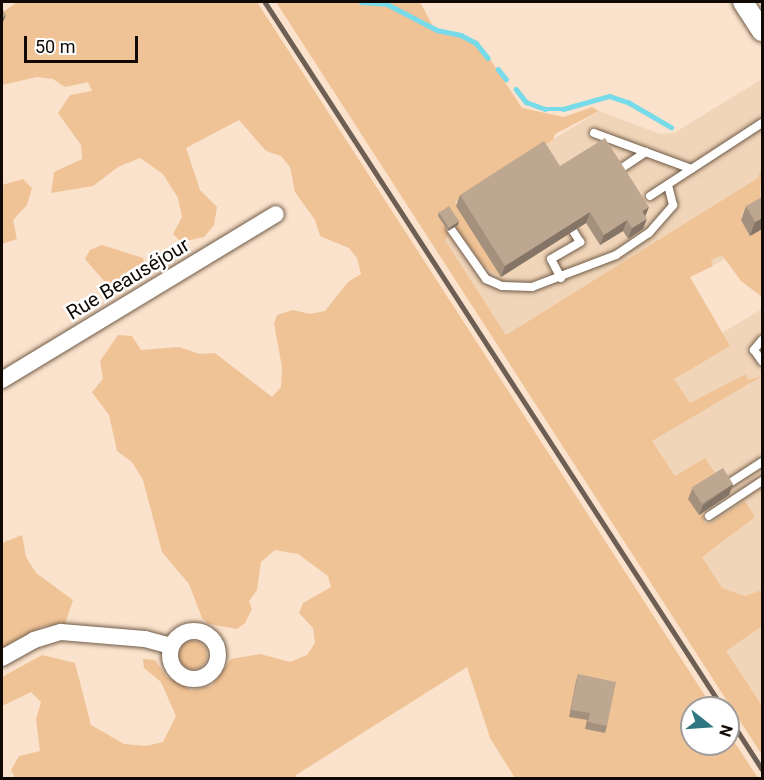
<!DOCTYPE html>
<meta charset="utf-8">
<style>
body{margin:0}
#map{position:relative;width:764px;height:780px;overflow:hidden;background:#fae2cc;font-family:Roboto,sans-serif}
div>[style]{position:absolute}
.built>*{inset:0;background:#f1d5b9}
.green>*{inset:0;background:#f0c396}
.round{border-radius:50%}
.stream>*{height:4.5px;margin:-2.25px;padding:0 2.25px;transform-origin:2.25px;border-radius:2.25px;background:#77dbe9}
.roads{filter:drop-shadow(0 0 2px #705c48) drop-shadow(0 0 2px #705c48)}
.service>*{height:8px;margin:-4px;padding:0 4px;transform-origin:4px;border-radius:4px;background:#fff}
.minor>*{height:16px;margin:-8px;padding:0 8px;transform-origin:8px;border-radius:8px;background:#fff}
.minor>.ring{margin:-8px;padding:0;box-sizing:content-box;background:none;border:16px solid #fff;border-radius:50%}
.tertiary>*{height:20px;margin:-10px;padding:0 10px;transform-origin:10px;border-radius:10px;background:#fff}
.rail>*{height:4.5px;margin:-2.25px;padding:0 2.25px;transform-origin:2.25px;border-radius:2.25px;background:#6d5f53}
.wall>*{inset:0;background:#a3907d}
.shaded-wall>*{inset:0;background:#847566}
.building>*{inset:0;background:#bda791;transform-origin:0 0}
span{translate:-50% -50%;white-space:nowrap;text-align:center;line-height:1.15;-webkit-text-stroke:5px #fff;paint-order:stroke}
.street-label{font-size:20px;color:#110a04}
.frame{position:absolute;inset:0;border:3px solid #110a04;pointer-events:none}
.north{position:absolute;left:680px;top:696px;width:60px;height:60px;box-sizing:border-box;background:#fff;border:2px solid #a09d9b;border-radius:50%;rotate:107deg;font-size:16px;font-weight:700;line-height:24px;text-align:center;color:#110a04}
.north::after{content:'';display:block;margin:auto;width:21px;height:27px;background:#2f7680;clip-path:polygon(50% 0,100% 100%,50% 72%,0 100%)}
.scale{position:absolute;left:24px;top:36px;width:114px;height:27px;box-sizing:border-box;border:3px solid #110a04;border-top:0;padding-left:8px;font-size:18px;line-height:21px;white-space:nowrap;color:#110a04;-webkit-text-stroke:4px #fff;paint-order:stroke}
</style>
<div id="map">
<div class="built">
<i style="clip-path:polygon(762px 79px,762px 240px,690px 277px,662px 239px,506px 335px,430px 217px,599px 111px,660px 134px,674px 133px)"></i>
<i style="clip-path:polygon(762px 309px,762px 722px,633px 520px,616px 396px)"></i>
</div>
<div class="green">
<i style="clip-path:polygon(17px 2px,257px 2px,713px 708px,692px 708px,692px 744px,728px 744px,728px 732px,758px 778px,515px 778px,490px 738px,467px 667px,296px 775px,297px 778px,15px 778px,11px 770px,19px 756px,40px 751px,36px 719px,41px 702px,31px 692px,2px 706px,2px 677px,42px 655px,75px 663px,91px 725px,124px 744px,146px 746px,163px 742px,176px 716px,161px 682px,144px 668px,143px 659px,155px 660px,167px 677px,191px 690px,212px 686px,231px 659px,260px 654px,290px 662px,307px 655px,315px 643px,313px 628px,299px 613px,303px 603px,331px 587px,328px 576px,298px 554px,275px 550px,261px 562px,257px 590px,249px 601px,252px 609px,245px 623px,237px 629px,209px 624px,202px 618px,189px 584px,162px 552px,143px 480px,132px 462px,117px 451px,109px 415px,92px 392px,103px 379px,100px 361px,118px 335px,132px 336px,141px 350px,179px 347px,200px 354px,215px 353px,272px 397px,281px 387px,282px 367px,274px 324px,277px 315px,293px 310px,310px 314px,325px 311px,348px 282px,361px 274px,357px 258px,349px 248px,320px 236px,315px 220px,295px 192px,290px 167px,281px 156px,266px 151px,239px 120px,186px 148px,200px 190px,217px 207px,214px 225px,204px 237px,181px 242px,173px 234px,182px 217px,178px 198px,163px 174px,140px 158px,118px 167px,93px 186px,51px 193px,54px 172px,82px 159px,81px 145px,58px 113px,70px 95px,92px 91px,88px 82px,65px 87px,53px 79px,37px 77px,2px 85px,2px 13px)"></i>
<i style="clip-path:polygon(276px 2px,420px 2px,434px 28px,478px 41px,522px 108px,564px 117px,592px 107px,599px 111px,555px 134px,553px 140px,455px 202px,501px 277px,485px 267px,455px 227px,448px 210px,449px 233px,445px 240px,506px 335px,758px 178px,762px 166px,760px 198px,743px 211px,741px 220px,762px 229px,762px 297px,741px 281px,722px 255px,711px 260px,713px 266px,690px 277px,730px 346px,674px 379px,690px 403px,746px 374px,748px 380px,762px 376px,652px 441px,675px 476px,705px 458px,719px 479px,703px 512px,704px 523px,711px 523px,745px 501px,755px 517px,702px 557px,722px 588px,745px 596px,762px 590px,762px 626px,726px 651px,762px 706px,762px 755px)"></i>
<i style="clip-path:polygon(23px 179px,32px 188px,27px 205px,13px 220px,17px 239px,2px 244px,2px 185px)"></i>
<i style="clip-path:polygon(102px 245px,143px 258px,147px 276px,122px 289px,111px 289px,85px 259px,90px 250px)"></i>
<i style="clip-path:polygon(22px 535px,26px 557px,36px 573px,73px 600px,65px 624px,43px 626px,2px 649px,2px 543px)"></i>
<i class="round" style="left:179px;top:641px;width:28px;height:28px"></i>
</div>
<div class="stream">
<i style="left:361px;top:2px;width:26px;rotate:4deg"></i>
<i style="left:387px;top:4px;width:56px;rotate:27.5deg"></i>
<i style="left:437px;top:30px;width:25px;rotate:12deg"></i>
<i style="left:461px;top:35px;width:17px;rotate:28deg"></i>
<i style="left:476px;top:43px;width:19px;rotate:51deg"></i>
<i style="left:498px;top:69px;width:13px;rotate:51deg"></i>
<i style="left:516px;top:89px;width:16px;rotate:52deg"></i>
<i style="left:526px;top:102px;width:20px;rotate:20deg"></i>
<i style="left:545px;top:109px;width:18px"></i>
<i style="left:563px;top:109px;width:48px;rotate:-15.8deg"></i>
<i style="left:609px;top:96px;width:20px;rotate:18deg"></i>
<i style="left:628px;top:102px;width:50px;rotate:30.2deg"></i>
</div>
<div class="roads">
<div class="service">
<i style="left:594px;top:133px;width:104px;rotate:20.2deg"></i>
<i style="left:616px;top:172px;width:36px;rotate:-34deg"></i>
<i style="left:650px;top:196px;width:134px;rotate:-33.1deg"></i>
<i style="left:451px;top:229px;width:61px;rotate:55deg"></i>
<i style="left:486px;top:279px;width:17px;rotate:24deg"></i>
<i style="left:502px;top:286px;width:30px;rotate:2deg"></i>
<i style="left:532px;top:287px;width:90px;rotate:-20.9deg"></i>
<i style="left:616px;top:255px;width:40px;rotate:-34deg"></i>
<i style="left:649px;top:233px;width:37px;rotate:-49deg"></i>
<i style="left:673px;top:205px;width:21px;rotate:-104deg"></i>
<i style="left:561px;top:278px;width:21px;rotate:-118deg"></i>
<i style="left:551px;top:259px;width:34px;rotate:-30deg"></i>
<i style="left:580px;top:242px;width:13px;rotate:-122deg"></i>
<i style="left:762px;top:340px;width:13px;rotate:129deg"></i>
<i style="left:754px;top:350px;width:14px;rotate:54deg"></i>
<i style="left:725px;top:486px;width:44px;rotate:-33deg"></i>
<i style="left:709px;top:516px;width:64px;rotate:-33.4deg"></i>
</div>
<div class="minor">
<i style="left:2px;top:380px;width:320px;rotate:-31.2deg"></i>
<i class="ring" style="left:170px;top:631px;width:32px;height:32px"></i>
<i style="left:2px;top:658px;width:37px;rotate:-29deg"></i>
<i style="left:34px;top:640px;width:28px;rotate:-17deg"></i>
<i style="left:61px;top:632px;width:84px;rotate:4.8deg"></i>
<i style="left:145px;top:639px;width:27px;rotate:15deg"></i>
</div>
<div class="tertiary">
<i style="left:743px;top:2px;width:35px;rotate:57deg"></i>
</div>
</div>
<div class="rail">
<i style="left:265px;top:2px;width:842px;rotate:57.03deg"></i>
<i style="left:728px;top:716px;width:63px;rotate:57.3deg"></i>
</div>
<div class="wall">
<i style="clip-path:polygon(460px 195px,646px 217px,643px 229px,628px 239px,623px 231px,600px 245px,586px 223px,501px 277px,456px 206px)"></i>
<i style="clip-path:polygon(746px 206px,762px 229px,750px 236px,741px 220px)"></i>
<i style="clip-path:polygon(439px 212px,458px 225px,448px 231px,438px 216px)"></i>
<i style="clip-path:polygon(733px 484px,729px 495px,699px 515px,688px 499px,692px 489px)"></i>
<i style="clip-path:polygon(578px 674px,607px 726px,605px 733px,585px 729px,587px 720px,569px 717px,576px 681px)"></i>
</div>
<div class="shaded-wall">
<i style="clip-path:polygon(6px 15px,3px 22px,2px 24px,2px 18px)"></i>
<i style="clip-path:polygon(649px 207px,645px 217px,642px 211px)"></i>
<i style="clip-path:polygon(590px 212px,586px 223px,501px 277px,505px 266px)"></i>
<i style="clip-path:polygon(762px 218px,762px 229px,750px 236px,755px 222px)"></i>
<i style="clip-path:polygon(647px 219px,643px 229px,628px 239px,632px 228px)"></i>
<i style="clip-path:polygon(627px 220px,623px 231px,600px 245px,604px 235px)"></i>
<i style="clip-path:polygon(459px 221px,458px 225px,448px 231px,449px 228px)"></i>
<i style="clip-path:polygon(733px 484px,729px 495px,699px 515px,703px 505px)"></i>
</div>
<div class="building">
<i style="clip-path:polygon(2px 8px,6px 15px,2px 18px)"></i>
<i style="clip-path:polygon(605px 138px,649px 207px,642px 211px,647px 219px,632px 228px,627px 220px,604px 235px,590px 212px,505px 266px,460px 195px,544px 141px,560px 166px)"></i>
<i style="clip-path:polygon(762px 197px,762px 218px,755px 222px,746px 206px)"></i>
<i style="left:449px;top:206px;width:18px;height:12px;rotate:56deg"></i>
<i style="left:723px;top:468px;width:19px;height:37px;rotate:58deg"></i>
<i style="clip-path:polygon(578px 674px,616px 682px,607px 726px,588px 722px,590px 713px,571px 710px)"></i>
</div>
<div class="street-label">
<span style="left:128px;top:279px;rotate:-31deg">Rue Beauséjour</span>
</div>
<div class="frame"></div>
<div class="north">N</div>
<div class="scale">50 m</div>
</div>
